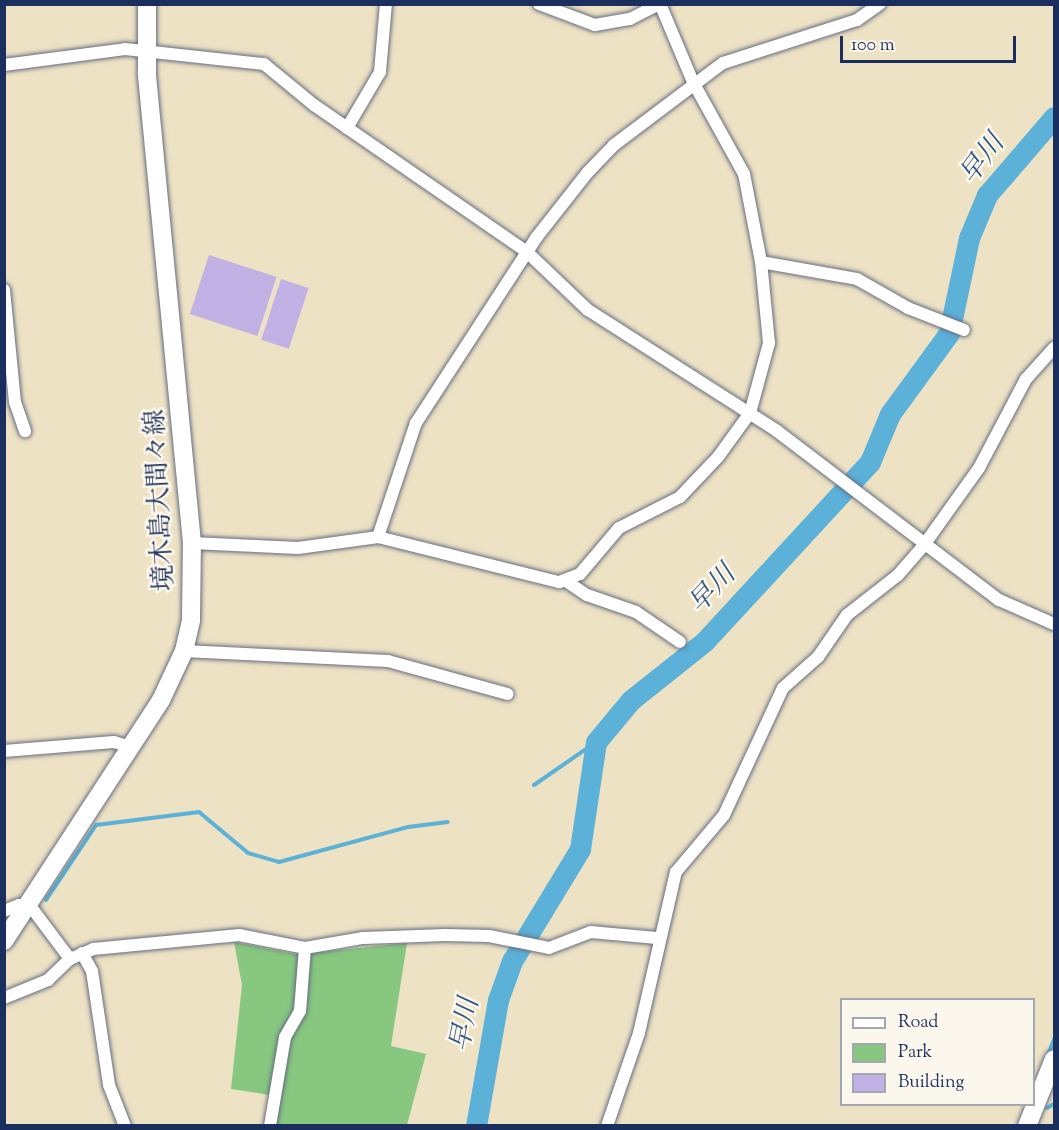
<!DOCTYPE html>
<meta charset="utf-8">
<style>
body{margin:0}
#map{position:relative;width:1059px;height:1130px;overflow:hidden;background:#eee2c4;font-family:"Sorts Mill Goudy","Noto Serif JP",serif}
div>[style]{position:absolute}
.green>*{inset:0;background:#87c77f}
.stream>*{height:4px;margin:-2px;padding:0 2px;transform-origin:2px;border-radius:2px;background:#5bb1d8}
.river>*{height:21px;margin:-10.5px;padding:0 10.5px;transform-origin:10.5px;border-radius:10.5px;background:#5bb1d8}
.building>*{inset:0;background:#c1b1e4;transform-origin:0 0}
.roads{filter:drop-shadow(0 0 2px #656e82) drop-shadow(0 0 2px #656e82)}
.street>*{height:12px;margin:-6px;padding:0 6px;transform-origin:6px;border-radius:6px;background:#fff}
.secondary>*{height:18px;margin:-9px;padding:0 9px;transform-origin:9px;border-radius:9px;background:#fff}
span{translate:-50% -50%;white-space:nowrap;text-align:center;line-height:1.15;-webkit-text-stroke:5px #fbf7ec;paint-order:stroke}
.street-label{font-size:26px;color:#1b2f5e}
.water-label{font-size:27px;color:#2e5683;font-style:italic}
.frame{position:absolute;inset:0;border:6px solid #1b2f5e;pointer-events:none}
.legend{position:absolute;left:840px;top:998px;width:195px;height:108px;box-sizing:border-box;background:#fbf7ec;border:2px solid #a1a7b3;margin:0;padding:8px 10px;list-style:none;font-size:18px;color:#1b2f5e}
.legend li{display:flex;align-items:center;gap:12px;height:30px}
.legend b{width:30px;border:2px solid #a1a7b3}
.scale{position:absolute;left:840px;top:36px;width:176px;height:27px;box-sizing:border-box;border:3px solid #1b2f5e;border-top:0;padding-left:8px;font-size:18px;line-height:21px;white-space:nowrap;color:#1b2f5e;-webkit-text-stroke:4px #fbf7ec;paint-order:stroke}
</style>
<div id="map">
<div class="green">
<i style="clip-path:polygon(234px 942px,300px 955px,296px 1008px,270px 1095px,231px 1089px,242px 985px)"></i>
<i style="clip-path:polygon(407px 943px,391px 1046px,426px 1054px,407px 1125px,275px 1126px,289px 1042px,307px 1008px,310px 953px)"></i>
</div>
<div class="stream">
<i style="left:534px;top:785px;width:75px;rotate:-34.7deg"></i>
<i style="left:46px;top:900px;width:90px;rotate:-56.3deg"></i>
<i style="left:96px;top:825px;width:104px;rotate:-7.2deg"></i>
<i style="left:199px;top:812px;width:64px;rotate:39.9deg"></i>
<i style="left:248px;top:853px;width:32px;rotate:16deg"></i>
<i style="left:279px;top:862px;width:134px;rotate:-15.2deg"></i>
<i style="left:408px;top:827px;width:40px;rotate:-7.1deg"></i>
<i style="left:1048px;top:1055px;width:17px;rotate:-69deg"></i>
<i style="left:1047px;top:1108px;width:8px;rotate:-30deg"></i>
</div>
<div class="river">
<i style="left:476px;top:1126px;width:128px;rotate:-80.1deg"></i>
<i style="left:498px;top:1000px;width:41px;rotate:-70.3deg"></i>
<i style="left:512px;top:961px;width:131px;rotate:-58.7deg"></i>
<i style="left:580px;top:849px;width:108px;rotate:-81.5deg"></i>
<i style="left:596px;top:742px;width:55px;rotate:-50.2deg"></i>
<i style="left:631px;top:700px;width:93px;rotate:-38.5deg"></i>
<i style="left:704px;top:642px;width:245px;rotate:-47.3deg"></i>
<i style="left:870px;top:462px;width:52px;rotate:-67.4deg"></i>
<i style="left:890px;top:414px;width:100px;rotate:-53.9deg"></i>
<i style="left:949px;top:333px;width:97px;rotate:-78.1deg"></i>
<i style="left:969px;top:238px;width:47px;rotate:-67.3deg"></i>
<i style="left:987px;top:195px;width:103px;rotate:-49.3deg"></i>
</div>
<div class="building">
<i style="left:209px;top:255px;width:71px;height:62px;rotate:18deg"></i>
<i style="left:281px;top:279px;width:29px;height:64px;rotate:18deg"></i>
</div>
<div class="roads">
<div class="street">
<i style="left:539px;top:4px;width:60px;rotate:20.6deg"></i>
<i style="left:595px;top:25px;width:36px;rotate:-10deg"></i>
<i style="left:630px;top:19px;width:33px;rotate:-27deg"></i>
<i style="left:4px;top:65px;width:122px;rotate:-7.5deg"></i>
<i style="left:125px;top:49px;width:140px;rotate:6.2deg"></i>
<i style="left:264px;top:64px;width:65px;rotate:39.4deg"></i>
<i style="left:314px;top:105px;width:259px;rotate:34.6deg"></i>
<i style="left:527px;top:252px;width:84px;rotate:43.6deg"></i>
<i style="left:588px;top:310px;width:224px;rotate:32.6deg"></i>
<i style="left:777px;top:431px;width:279px;rotate:37.3deg"></i>
<i style="left:999px;top:600px;width:60px;rotate:23.6deg"></i>
<i style="left:347px;top:128px;width:65px;rotate:-59.5deg"></i>
<i style="left:380px;top:72px;width:68px;rotate:-85deg"></i>
<i style="left:761px;top:262px;width:97px;rotate:10deg"></i>
<i style="left:857px;top:279px;width:59px;rotate:29.6deg"></i>
<i style="left:908px;top:308px;width:60px;rotate:21.4deg"></i>
<i style="left:4px;top:290px;width:113px;rotate:84.4deg"></i>
<i style="left:15px;top:402px;width:31px;rotate:71deg"></i>
<i style="left:378px;top:537px;width:120px;rotate:-71.6deg"></i>
<i style="left:416px;top:423px;width:221px;rotate:-57deg"></i>
<i style="left:536px;top:238px;width:84px;rotate:-51.8deg"></i>
<i style="left:588px;top:172px;width:37px;rotate:-46deg"></i>
<i style="left:614px;top:145px;width:136px;rotate:-37deg"></i>
<i style="left:723px;top:63px;width:141px;rotate:-17.8deg"></i>
<i style="left:857px;top:20px;width:28px;rotate:-35deg"></i>
<i style="left:192px;top:543px;width:106px;rotate:2.7deg"></i>
<i style="left:298px;top:548px;width:81px;rotate:-7.8deg"></i>
<i style="left:378px;top:537px;width:187px;rotate:14deg"></i>
<i style="left:559px;top:582px;width:22px;rotate:-21deg"></i>
<i style="left:580px;top:574px;width:60px;rotate:-49.7deg"></i>
<i style="left:619px;top:528px;width:68px;rotate:-26.9deg"></i>
<i style="left:680px;top:497px;width:55px;rotate:-46.5deg"></i>
<i style="left:718px;top:457px;width:54px;rotate:-54deg"></i>
<i style="left:750px;top:413px;width:73px;rotate:-74.8deg"></i>
<i style="left:769px;top:343px;width:81px;rotate:-95.6deg"></i>
<i style="left:761px;top:262px;width:90px;rotate:-100.9deg"></i>
<i style="left:744px;top:174px;width:105px;rotate:-119deg"></i>
<i style="left:693px;top:82px;width:85px;rotate:-112.9deg"></i>
<i style="left:566px;top:581px;width:25px;rotate:34deg"></i>
<i style="left:587px;top:595px;width:52px;rotate:19.1deg"></i>
<i style="left:636px;top:612px;width:53px;rotate:34.3deg"></i>
<i style="left:184px;top:651px;width:204px;rotate:2.8deg"></i>
<i style="left:388px;top:661px;width:124px;rotate:15.4deg"></i>
<i style="left:4px;top:751px;width:110px;rotate:-4.7deg"></i>
<i style="left:114px;top:742px;width:17px;rotate:17deg"></i>
<i style="left:4px;top:911px;width:16px;rotate:-22deg"></i>
<i style="left:19px;top:905px;width:16px;rotate:22deg"></i>
<i style="left:34px;top:911px;width:60px;rotate:53.1deg"></i>
<i style="left:82px;top:953px;width:21px;rotate:61deg"></i>
<i style="left:92px;top:971px;width:115px;rotate:81.5deg"></i>
<i style="left:109px;top:1085px;width:44px;rotate:68.7deg"></i>
<i style="left:4px;top:998px;width:48px;rotate:-22.2deg"></i>
<i style="left:48px;top:980px;width:30px;rotate:-44deg"></i>
<i style="left:70px;top:959px;width:25px;rotate:-23deg"></i>
<i style="left:93px;top:949px;width:147px;rotate:-5.5deg"></i>
<i style="left:239px;top:935px;width:67px;rotate:11.1deg"></i>
<i style="left:305px;top:948px;width:59px;rotate:-9.8deg"></i>
<i style="left:363px;top:938px;width:82px;rotate:-2.1deg"></i>
<i style="left:445px;top:935px;width:44px;rotate:1.3deg"></i>
<i style="left:489px;top:936px;width:61px;rotate:11.3deg"></i>
<i style="left:549px;top:948px;width:45px;rotate:-20.9deg"></i>
<i style="left:591px;top:932px;width:66px;rotate:5.2deg"></i>
<i style="left:270px;top:1126px;width:90px;rotate:-80.4deg"></i>
<i style="left:285px;top:1037px;width:30px;rotate:-60deg"></i>
<i style="left:300px;top:1011px;width:63px;rotate:-85.5deg"></i>
<i style="left:607px;top:1126px;width:98px;rotate:-71deg"></i>
<i style="left:639px;top:1033px;width:165px;rotate:-77.1deg"></i>
<i style="left:676px;top:872px;width:75px;rotate:-49.9deg"></i>
<i style="left:724px;top:815px;width:140px;rotate:-65.1deg"></i>
<i style="left:783px;top:688px;width:47px;rotate:-41.5deg"></i>
<i style="left:818px;top:657px;width:51px;rotate:-55.4deg"></i>
<i style="left:847px;top:615px;width:65px;rotate:-38.1deg"></i>
<i style="left:898px;top:575px;width:40px;rotate:-49deg"></i>
<i style="left:924px;top:545px;width:95px;rotate:-54.5deg"></i>
<i style="left:979px;top:468px;width:101px;rotate:-62.2deg"></i>
<i style="left:1026px;top:379px;width:42px;rotate:-47.9deg"></i>
</div>
<div class="secondary">
<i style="left:4px;top:941px;width:288px;rotate:-56.9deg"></i>
<i style="left:161px;top:700px;width:54px;rotate:-64.9deg"></i>
<i style="left:184px;top:651px;width:32px;rotate:-77deg"></i>
<i style="left:191px;top:620px;width:77px;rotate:-89.3deg"></i>
<i style="left:192px;top:543px;width:473px;rotate:-95.5deg"></i>
<i style="left:147px;top:72px;width:68px;rotate:-90deg"></i>
<i style="left:1027px;top:1126px;width:72px;rotate:-68.1deg"></i>
</div>
</div>
<div class="street-label">
<span style="left:161px;top:500px;rotate:-93deg">境木島大間々線</span>
</div>
<div class="water-label">
<span style="left:983px;top:160px;rotate:-53deg">早川</span>
<span style="left:713px;top:590px;rotate:-47deg">早川</span>
<span style="left:466px;top:1025px;rotate:-79deg">早川</span>
</div>
<div class="frame"></div>
<ul class="legend">
<li><b style="height:8px;background:#fff"></b>Road</li>
<li><b style="height:16px;background:#87c77f"></b>Park</li>
<li><b style="height:16px;background:#c1b1e4"></b>Building</li>
</ul>
<div class="scale">100 m</div>
</div>
